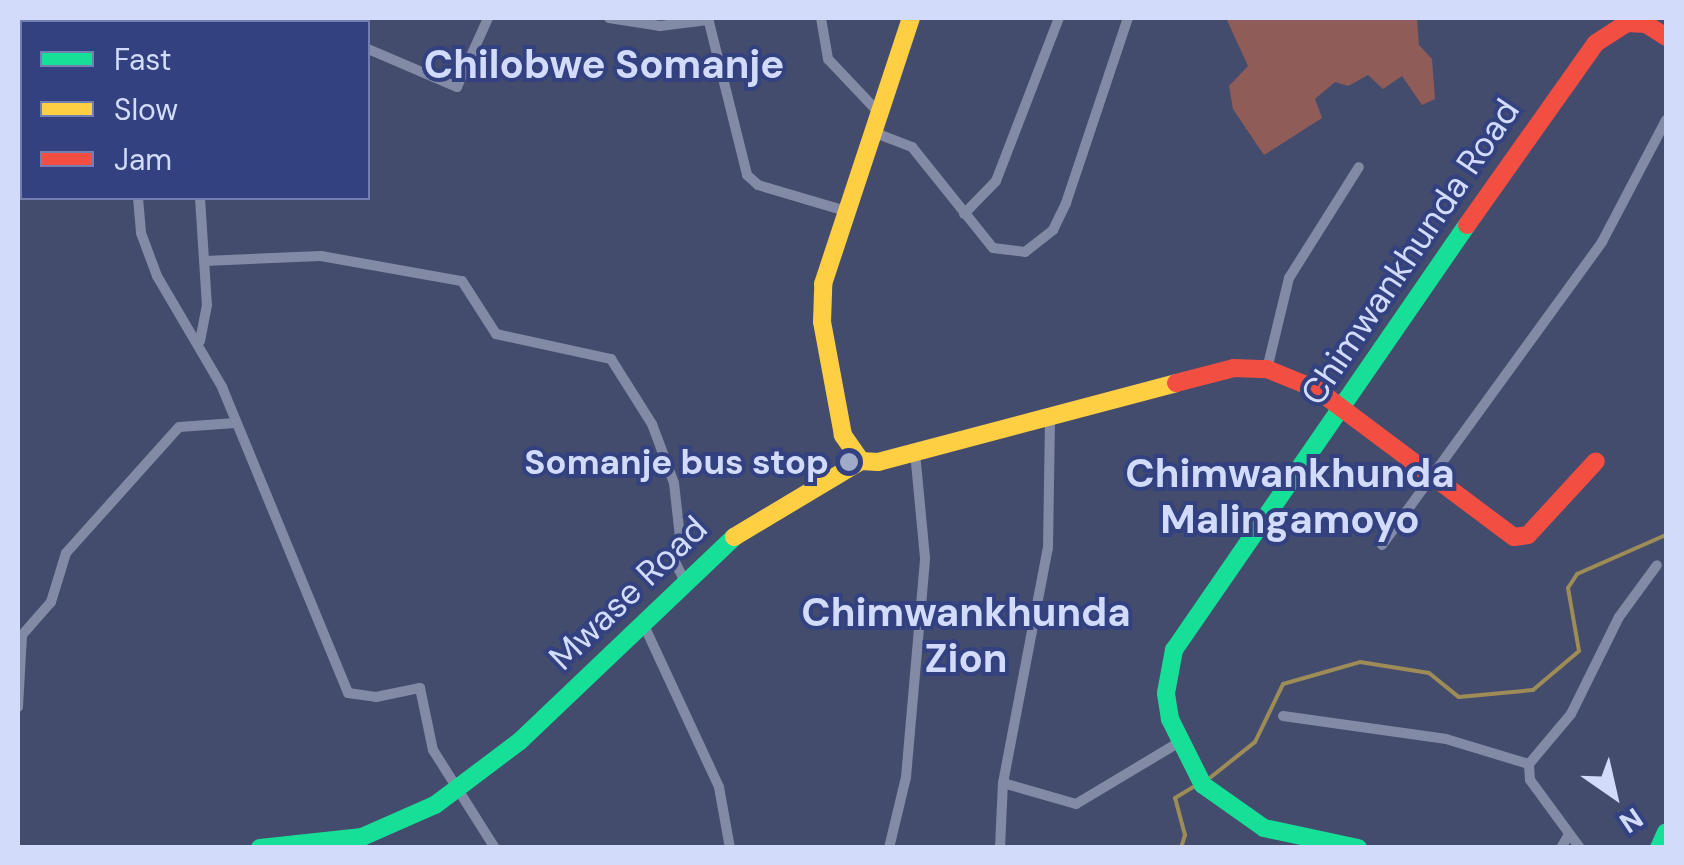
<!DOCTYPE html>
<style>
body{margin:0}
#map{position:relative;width:1684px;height:865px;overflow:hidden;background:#444c6e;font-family:"DM Sans",sans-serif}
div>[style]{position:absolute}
.green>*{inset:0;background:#8f5c58}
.stream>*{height:4px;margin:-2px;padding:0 2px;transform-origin:2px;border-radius:2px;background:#9e8c57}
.street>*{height:10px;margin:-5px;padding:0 5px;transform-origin:5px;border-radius:5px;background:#838aa5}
.fast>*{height:18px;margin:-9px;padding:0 9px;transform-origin:9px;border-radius:9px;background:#16e098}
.slow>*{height:18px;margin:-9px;padding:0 9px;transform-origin:9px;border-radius:9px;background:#ffcf43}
.jam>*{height:18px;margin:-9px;padding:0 9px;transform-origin:9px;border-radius:9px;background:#f24e42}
.dots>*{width:28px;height:28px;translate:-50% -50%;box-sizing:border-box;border:5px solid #334180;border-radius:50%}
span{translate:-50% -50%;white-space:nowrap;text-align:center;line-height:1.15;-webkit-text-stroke:8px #334180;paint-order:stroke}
.street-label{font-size:35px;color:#d2dcfa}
.poi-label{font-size:35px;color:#d2dcfa;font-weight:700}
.right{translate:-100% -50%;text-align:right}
.quarter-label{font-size:40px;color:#d2dcfa;font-weight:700}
.frame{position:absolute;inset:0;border:20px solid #d2dcfa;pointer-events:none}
.legend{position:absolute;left:20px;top:20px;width:350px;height:180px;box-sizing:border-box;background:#334180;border:2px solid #737fb1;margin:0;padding:12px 18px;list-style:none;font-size:30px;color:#d2dcfa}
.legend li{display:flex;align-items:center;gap:20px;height:50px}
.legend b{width:50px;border:2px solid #737fb1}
.north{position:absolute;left:1564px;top:745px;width:100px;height:100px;-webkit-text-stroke:8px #334180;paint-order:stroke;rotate:146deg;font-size:28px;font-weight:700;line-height:40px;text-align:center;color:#d2dcfa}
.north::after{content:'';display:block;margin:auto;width:35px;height:45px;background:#d2dcfa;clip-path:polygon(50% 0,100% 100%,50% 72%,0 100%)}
</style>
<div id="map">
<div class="green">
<i style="clip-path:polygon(1226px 18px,1417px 18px,1419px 45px,1432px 59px,1435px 99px,1422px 105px,1402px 76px,1383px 89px,1368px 75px,1348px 86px,1335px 82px,1315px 99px,1322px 118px,1264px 155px,1233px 109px,1229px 86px,1248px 66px)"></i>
</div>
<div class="stream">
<i style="left:1666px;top:243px;width:1px;rotate:90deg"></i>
<i style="left:1211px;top:777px;width:56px;rotate:-38.5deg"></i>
<i style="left:1255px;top:742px;width:64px;rotate:-64.2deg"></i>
<i style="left:1283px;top:684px;width:80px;rotate:-15.9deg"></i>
<i style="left:1360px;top:662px;width:70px;rotate:9.1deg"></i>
<i style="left:1429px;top:673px;width:38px;rotate:39deg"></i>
<i style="left:1459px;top:697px;width:74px;rotate:-5.4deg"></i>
<i style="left:1533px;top:690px;width:60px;rotate:-40.3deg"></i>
<i style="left:1579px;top:651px;width:64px;rotate:-99.9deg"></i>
<i style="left:1568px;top:588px;width:17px;rotate:-57deg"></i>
<i style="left:1577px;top:574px;width:97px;rotate:-23.7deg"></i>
<i style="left:1181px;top:848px;width:14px;rotate:-73deg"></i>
<i style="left:1185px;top:835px;width:38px;rotate:-105deg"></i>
<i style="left:1175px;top:798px;width:23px;rotate:-31deg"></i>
</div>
<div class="street">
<i style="left:69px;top:18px;width:5px;rotate:53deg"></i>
<i style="left:124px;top:18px;width:4px;rotate:76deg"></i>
<i style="left:294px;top:18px;width:13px;rotate:18deg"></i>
<i style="left:609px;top:18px;width:52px;rotate:8.9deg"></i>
<i style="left:660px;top:26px;width:48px;rotate:-7.1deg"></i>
<i style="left:708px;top:18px;width:162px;rotate:76deg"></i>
<i style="left:747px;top:175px;width:15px;rotate:42deg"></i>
<i style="left:758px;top:185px;width:92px;rotate:16.5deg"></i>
<i style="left:821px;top:18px;width:42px;rotate:80.3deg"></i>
<i style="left:828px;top:59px;width:74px;rotate:46.6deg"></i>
<i style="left:368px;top:49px;width:97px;rotate:23.1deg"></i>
<i style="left:457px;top:87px;width:76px;rotate:-65.8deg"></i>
<i style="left:873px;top:132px;width:42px;rotate:21deg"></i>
<i style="left:912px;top:147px;width:129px;rotate:51.3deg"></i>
<i style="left:993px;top:248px;width:32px;rotate:7deg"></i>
<i style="left:1025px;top:252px;width:36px;rotate:-38deg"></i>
<i style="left:1053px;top:230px;width:30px;rotate:-64deg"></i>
<i style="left:1066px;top:203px;width:195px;rotate:-71.5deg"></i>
<i style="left:138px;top:198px;width:35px;rotate:85deg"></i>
<i style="left:141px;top:233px;width:46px;rotate:69.6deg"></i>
<i style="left:157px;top:276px;width:129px;rotate:59.6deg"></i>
<i style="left:222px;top:387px;width:331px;rotate:67.6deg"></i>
<i style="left:348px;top:693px;width:28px;rotate:8deg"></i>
<i style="left:376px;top:697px;width:45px;rotate:-11.6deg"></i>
<i style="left:420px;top:688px;width:63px;rotate:78.2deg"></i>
<i style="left:433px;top:750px;width:116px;rotate:57.7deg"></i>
<i style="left:200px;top:198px;width:107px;rotate:86.3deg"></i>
<i style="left:207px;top:305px;width:37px;rotate:101deg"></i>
<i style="left:964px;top:214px;width:46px;rotate:-45.9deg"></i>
<i style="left:996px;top:181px;width:175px;rotate:-68.9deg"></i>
<i style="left:205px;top:261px;width:116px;rotate:-2.5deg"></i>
<i style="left:321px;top:256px;width:143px;rotate:10.1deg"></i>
<i style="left:462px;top:281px;width:63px;rotate:57.3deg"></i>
<i style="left:496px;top:334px;width:118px;rotate:12.3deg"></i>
<i style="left:611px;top:359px;width:77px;rotate:57.8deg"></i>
<i style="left:652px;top:424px;width:63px;rotate:69.6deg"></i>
<i style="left:674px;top:483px;width:54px;rotate:83.7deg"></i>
<i style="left:680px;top:537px;width:21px;rotate:113deg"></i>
<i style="left:672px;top:556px;width:25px;rotate:63deg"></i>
<i style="left:1267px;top:369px;width:94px;rotate:-76.4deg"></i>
<i style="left:1289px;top:278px;width:131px;rotate:-57.8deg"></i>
<i style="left:1382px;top:545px;width:374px;rotate:-54deg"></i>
<i style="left:1602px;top:242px;width:138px;rotate:-62.3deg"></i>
<i style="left:642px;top:621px;width:183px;rotate:65.1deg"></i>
<i style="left:719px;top:787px;width:62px;rotate:79.8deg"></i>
<i style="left:18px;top:707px;width:72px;rotate:-86.8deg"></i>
<i style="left:22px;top:635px;width:44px;rotate:-48.7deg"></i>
<i style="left:51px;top:602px;width:51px;rotate:-73deg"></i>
<i style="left:66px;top:553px;width:169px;rotate:-48.1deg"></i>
<i style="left:179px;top:427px;width:56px;rotate:-4.1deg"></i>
<i style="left:1283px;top:716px;width:165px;rotate:8deg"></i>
<i style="left:1446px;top:739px;width:87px;rotate:16.8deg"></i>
<i style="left:1003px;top:783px;width:76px;rotate:16deg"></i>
<i style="left:1076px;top:804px;width:119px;rotate:-30.9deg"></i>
<i style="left:889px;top:848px;width:73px;rotate:-76.5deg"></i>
<i style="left:906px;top:777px;width:220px;rotate:-85deg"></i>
<i style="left:925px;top:558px;width:106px;rotate:-95.4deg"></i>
<i style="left:1000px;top:848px;width:65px;rotate:-87.4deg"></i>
<i style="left:1003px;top:783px;width:239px;rotate:-79.2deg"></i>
<i style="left:1048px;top:548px;width:134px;rotate:-89.1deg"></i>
<i style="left:1561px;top:848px;width:16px;rotate:-60deg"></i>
<i style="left:1580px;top:848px;width:84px;rotate:-126.3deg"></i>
<i style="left:1530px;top:780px;width:16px;rotate:-94deg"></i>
<i style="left:1529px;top:764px;width:65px;rotate:-50deg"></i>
<i style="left:1571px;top:714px;width:108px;rotate:-63.7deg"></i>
<i style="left:1619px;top:617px;width:64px;rotate:-53.8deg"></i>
</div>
<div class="fast">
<i style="left:260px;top:848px;width:103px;rotate:-6.2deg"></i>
<i style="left:362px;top:837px;width:80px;rotate:-23.7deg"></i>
<i style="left:435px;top:805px;width:106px;rotate:-37deg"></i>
<i style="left:520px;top:741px;width:296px;rotate:-43.6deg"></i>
<i style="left:1358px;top:848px;width:96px;rotate:-168deg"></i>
<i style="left:1264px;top:828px;width:75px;rotate:-144.8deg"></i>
<i style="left:1203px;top:785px;width:74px;rotate:-116.6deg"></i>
<i style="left:1170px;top:719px;width:26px;rotate:-99deg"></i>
<i style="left:1166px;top:693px;width:44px;rotate:-79.5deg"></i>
<i style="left:1174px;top:650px;width:516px;rotate:-55.42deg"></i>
<i style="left:1659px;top:848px;width:17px;rotate:-66deg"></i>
</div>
<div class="slow">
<i style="left:861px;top:461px;width:32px;rotate:-125deg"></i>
<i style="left:843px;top:435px;width:115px;rotate:-100.5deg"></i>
<i style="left:822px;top:322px;width:38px;rotate:-88deg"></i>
<i style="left:823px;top:284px;width:280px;rotate:-71.7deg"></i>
<i style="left:734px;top:537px;width:148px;rotate:-30.9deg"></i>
<i style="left:861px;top:461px;width:17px;rotate:3deg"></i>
<i style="left:878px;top:462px;width:308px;rotate:-14.8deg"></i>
</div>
<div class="jam">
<i style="left:1467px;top:225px;width:223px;rotate:-54.7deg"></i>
<i style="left:1596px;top:43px;width:37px;rotate:-33deg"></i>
<i style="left:1627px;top:23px;width:19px;rotate:3deg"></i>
<i style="left:1646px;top:24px;width:24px;rotate:33deg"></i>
<i style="left:1176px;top:383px;width:60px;rotate:-14.5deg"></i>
<i style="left:1234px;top:368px;width:33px;rotate:2deg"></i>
<i style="left:1267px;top:369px;width:53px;rotate:22.2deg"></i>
<i style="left:1316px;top:389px;width:247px;rotate:36.8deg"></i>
<i style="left:1514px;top:537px;width:14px;rotate:-8deg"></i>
<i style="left:1528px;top:535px;width:100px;rotate:-47.4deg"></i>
</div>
<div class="dots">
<i style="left:849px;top:462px;background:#a0aac9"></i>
</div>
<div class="street-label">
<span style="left:1410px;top:252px;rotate:-56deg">Chimwankhunda Road</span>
<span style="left:628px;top:593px;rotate:-44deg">Mwase Road</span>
</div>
<div class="poi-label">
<span class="right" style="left:829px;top:462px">Somanje bus stop</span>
</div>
<div class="quarter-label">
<span style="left:604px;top:64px">Chilobwe Somanje</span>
<span style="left:1290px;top:496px">Chimwankhunda<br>Malingamoyo</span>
<span style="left:966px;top:635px">Chimwankhunda<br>Zion</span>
</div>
<div class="frame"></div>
<ul class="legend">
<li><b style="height:12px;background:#16e098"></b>Fast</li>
<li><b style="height:12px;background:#ffcf43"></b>Slow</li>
<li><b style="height:12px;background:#f24e42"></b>Jam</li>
</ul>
<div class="north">N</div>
</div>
